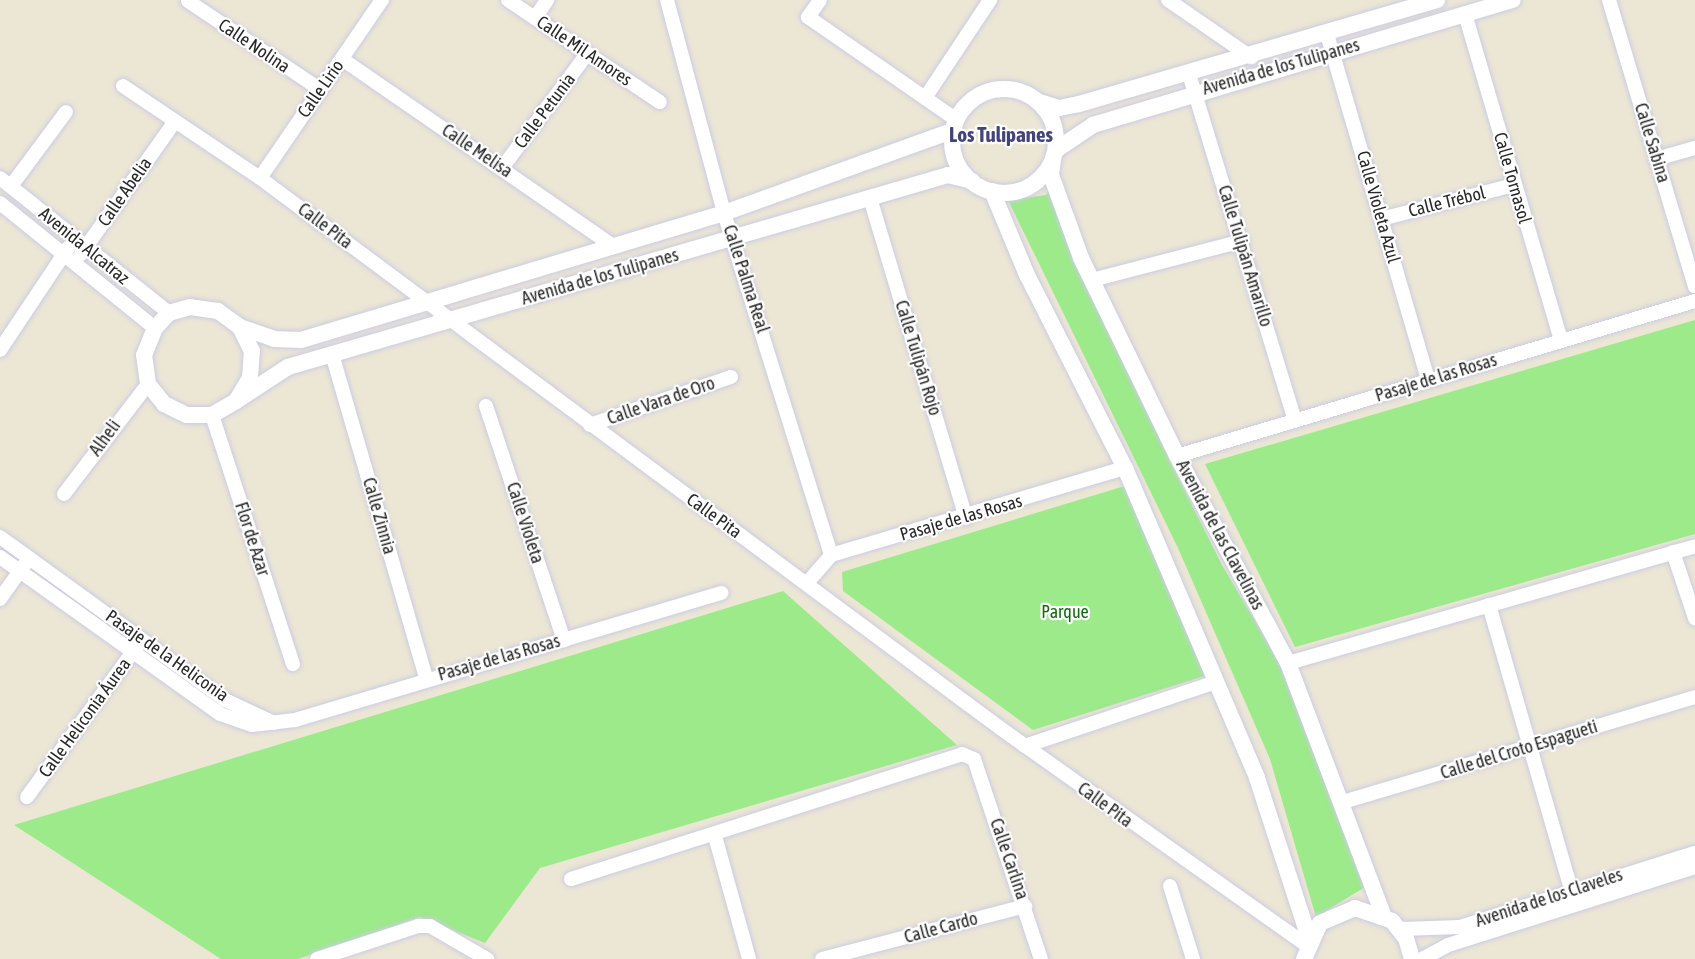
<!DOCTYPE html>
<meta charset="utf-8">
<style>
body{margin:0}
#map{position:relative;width:1695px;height:959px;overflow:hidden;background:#ece6d5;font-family:"Asap Condensed",sans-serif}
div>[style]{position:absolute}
.green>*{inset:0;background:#9cea8a}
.roads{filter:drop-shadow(0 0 2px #cbcce2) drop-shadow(0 0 2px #cbcce2)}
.minor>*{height:14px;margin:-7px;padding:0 7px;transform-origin:7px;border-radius:7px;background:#fff}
.tertiary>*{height:16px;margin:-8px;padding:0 8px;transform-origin:8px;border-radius:8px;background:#fff}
.tertiary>.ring{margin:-8px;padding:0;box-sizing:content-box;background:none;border:16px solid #fff;border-radius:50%}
span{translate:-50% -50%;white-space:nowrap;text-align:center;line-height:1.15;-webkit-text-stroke:4.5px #fff;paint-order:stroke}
.street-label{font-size:18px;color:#272727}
.park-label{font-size:18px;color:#156911}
.quarter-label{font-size:21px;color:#43447b;font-weight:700}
</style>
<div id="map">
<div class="green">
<i style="clip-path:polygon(1051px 188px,1086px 284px,1172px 465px,1222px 565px,1286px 673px,1365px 887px,1316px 917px,1270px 759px,1178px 548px,1008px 200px,1046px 195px)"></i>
<i style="clip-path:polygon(1695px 320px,1695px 534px,1295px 647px,1205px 464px)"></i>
<i style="clip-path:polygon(1128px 485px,1211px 674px,1033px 730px,843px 591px,842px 572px)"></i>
<i style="clip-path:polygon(783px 591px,957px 745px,540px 868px,485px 943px,420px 917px,298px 959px,221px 959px,14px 825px)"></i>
</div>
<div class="roads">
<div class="minor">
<i style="left:508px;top:0;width:183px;rotate:33.9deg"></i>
<i style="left:667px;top:0;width:220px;rotate:75deg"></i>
<i style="left:724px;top:213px;width:358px;rotate:72.6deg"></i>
<i style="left:820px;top:0;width:21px;rotate:125deg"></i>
<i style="left:808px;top:17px;width:181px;rotate:34.7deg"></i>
<i style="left:1168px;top:0;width:101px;rotate:34.5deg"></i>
<i style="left:1609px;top:0;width:299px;rotate:73.3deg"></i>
<i style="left:188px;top:1px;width:160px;rotate:33.8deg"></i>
<i style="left:1465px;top:14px;width:341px;rotate:73.6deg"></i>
<i style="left:535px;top:18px;width:22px;rotate:-56deg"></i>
<i style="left:1327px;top:34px;width:360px;rotate:73.7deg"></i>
<i style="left:342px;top:59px;width:326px;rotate:34.6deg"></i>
<i style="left:1189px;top:74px;width:362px;rotate:73deg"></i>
<i style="left:123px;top:86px;width:165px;rotate:33.9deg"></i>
<i style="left:260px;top:178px;width:922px;rotate:36.62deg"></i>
<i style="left:1000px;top:728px;width:375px;rotate:35.3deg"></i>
<i style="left:925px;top:98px;width:118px;rotate:-56.4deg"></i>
<i style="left:1656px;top:159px;width:41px;rotate:-15.8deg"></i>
<i style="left:502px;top:168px;width:142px;rotate:-53.3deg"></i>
<i style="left:0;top:178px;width:216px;rotate:38.6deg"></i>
<i style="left:260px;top:178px;width:216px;rotate:-55.6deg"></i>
<i style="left:11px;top:186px;width:92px;rotate:-53.4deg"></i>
<i style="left:870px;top:198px;width:334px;rotate:73.3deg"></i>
<i style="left:0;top:203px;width:199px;rotate:38.9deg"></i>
<i style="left:1381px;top:219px;width:136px;rotate:-14.4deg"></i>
<i style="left:81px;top:254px;width:163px;rotate:-54.7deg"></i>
<i style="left:1092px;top:280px;width:155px;rotate:-14.6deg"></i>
<i style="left:0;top:350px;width:123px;rotate:-56.3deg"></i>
<i style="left:332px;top:354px;width:337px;rotate:73.8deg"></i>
<i style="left:486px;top:406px;width:247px;rotate:71.6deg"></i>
<i style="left:212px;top:415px;width:262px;rotate:72deg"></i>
<i style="left:590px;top:425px;width:149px;rotate:-18.8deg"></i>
<i style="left:1177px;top:456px;width:541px;rotate:-16.66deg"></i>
<i style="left:64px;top:494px;width:138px;rotate:-52.6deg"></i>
<i style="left:0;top:537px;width:278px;rotate:35.9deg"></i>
<i style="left:225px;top:700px;width:54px;rotate:25.1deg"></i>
<i style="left:1673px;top:552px;width:70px;rotate:71.6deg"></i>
<i style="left:0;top:557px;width:270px;rotate:35.5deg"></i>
<i style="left:220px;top:714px;width:34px;rotate:19deg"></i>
<i style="left:252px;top:725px;width:43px;rotate:-6.6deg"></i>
<i style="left:295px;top:720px;width:445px;rotate:-16.6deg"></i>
<i style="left:807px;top:583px;width:37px;rotate:-49deg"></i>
<i style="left:831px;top:555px;width:307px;rotate:-16.5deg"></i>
<i style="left:0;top:599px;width:43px;rotate:-54.5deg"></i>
<i style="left:1489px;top:605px;width:310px;rotate:73.9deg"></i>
<i style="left:1288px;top:663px;width:423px;rotate:-16deg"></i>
<i style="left:1025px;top:746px;width:201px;rotate:-18.5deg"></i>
<i style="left:27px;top:797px;width:187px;rotate:-53.9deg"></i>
<i style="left:1343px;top:802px;width:367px;rotate:-16.6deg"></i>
<i style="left:715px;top:836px;width:128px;rotate:74.5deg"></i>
<i style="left:571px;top:879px;width:410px;rotate:-17.7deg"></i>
<i style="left:962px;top:754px;width:13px;rotate:23deg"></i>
<i style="left:974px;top:759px;width:211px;rotate:71.5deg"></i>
<i style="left:1170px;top:886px;width:77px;rotate:72.5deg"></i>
<i style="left:1401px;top:929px;width:59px;rotate:-1.9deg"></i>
<i style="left:1460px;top:927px;width:246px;rotate:-17.5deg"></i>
<i style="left:317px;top:959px;width:106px;rotate:-18.1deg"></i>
<i style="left:418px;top:926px;width:12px"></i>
<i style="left:430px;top:926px;width:66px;rotate:30.1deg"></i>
<i style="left:822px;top:959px;width:210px;rotate:-14.6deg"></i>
<i style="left:1422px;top:959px;width:30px;rotate:-28deg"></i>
<i style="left:1448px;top:945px;width:259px;rotate:-17.5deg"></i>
</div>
<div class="tertiary">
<i class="ring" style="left:952px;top:89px;width:88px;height:88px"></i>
<i style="left:1039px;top:102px;width:21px;rotate:17deg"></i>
<i style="left:1059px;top:108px;width:20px;rotate:-11deg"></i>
<i style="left:1079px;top:104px;width:373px;rotate:-16.2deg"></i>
<i style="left:1056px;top:150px;width:45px;rotate:-34deg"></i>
<i style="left:1093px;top:125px;width:438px;rotate:-16.6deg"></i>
<i style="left:1053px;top:160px;width:15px;rotate:98deg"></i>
<i style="left:1051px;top:175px;width:88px;rotate:70.1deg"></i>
<i style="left:1081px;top:258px;width:220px;rotate:64.1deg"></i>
<i style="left:1177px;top:456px;width:235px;rotate:61.8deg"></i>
<i style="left:1288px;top:663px;width:268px;rotate:69.3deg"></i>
<i style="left:992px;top:191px;width:91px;rotate:67.4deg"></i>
<i style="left:1027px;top:275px;width:216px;rotate:63.1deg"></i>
<i style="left:1125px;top:468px;width:337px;rotate:66.9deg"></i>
<i style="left:1257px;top:778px;width:168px;rotate:72deg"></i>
<i style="left:240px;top:327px;width:36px;rotate:19deg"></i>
<i style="left:274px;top:339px;width:27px;rotate:2deg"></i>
<i style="left:301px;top:340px;width:442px;rotate:-16.7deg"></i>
<i style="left:724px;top:213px;width:245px;rotate:-19.8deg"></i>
<i style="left:236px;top:401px;width:27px;rotate:-59deg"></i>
<i style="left:250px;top:378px;width:27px;rotate:-86deg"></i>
<i style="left:252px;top:351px;width:27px;rotate:-117deg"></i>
<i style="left:240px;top:327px;width:27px;rotate:-144deg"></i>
<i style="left:218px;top:311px;width:28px;rotate:-172deg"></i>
<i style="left:190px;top:307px;width:22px;rotate:164deg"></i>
<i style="left:169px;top:313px;width:21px;rotate:133deg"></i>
<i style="left:155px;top:328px;width:29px;rotate:112deg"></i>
<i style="left:144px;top:355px;width:29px;rotate:82deg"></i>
<i style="left:148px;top:384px;width:26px;rotate:51deg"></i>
<i style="left:164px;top:404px;width:25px;rotate:26deg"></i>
<i style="left:187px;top:415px;width:25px"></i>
<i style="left:212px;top:415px;width:28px;rotate:-30deg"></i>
<i style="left:236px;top:401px;width:62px;rotate:-33.2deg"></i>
<i style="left:288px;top:367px;width:687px;rotate:-16.22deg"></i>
<i style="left:948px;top:175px;width:25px;rotate:14deg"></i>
<i style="left:1304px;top:959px;width:39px;rotate:-66deg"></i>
<i style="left:1320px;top:923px;width:38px;rotate:-23deg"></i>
<i style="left:1355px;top:908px;width:39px;rotate:19deg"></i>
<i style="left:1392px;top:921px;width:22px;rotate:51deg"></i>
<i style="left:1406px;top:938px;width:22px;rotate:74deg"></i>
</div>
</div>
<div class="street-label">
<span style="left:254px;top:46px;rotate:34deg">Calle Nolina</span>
<span style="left:584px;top:51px;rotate:34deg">Calle Mil Amores</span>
<span style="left:1281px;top:67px;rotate:-16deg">Avenida de los Tulipanes</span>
<span style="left:321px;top:89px;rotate:-55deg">Calle Lirio</span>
<span style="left:545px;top:111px;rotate:-53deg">Calle Petunia</span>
<span style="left:1652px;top:143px;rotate:73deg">Calle Sabina</span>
<span style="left:477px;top:151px;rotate:34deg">Calle Melisa</span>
<span style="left:1512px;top:178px;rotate:74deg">Calle Tornasol</span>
<span style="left:125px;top:192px;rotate:-55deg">Calle Abelia</span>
<span style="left:1447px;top:202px;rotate:-14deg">Calle Trébol</span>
<span style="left:1378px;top:207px;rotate:74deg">Calle Violeta Azul</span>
<span style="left:325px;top:226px;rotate:37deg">Calle Pita</span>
<span style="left:84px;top:246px;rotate:39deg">Avenida Alcatraz</span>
<span style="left:1245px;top:256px;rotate:73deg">Calle Tulipán Amarillo</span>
<span style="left:600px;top:277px;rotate:-16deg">Avenida de los Tulipanes</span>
<span style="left:746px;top:279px;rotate:72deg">Calle Palma Real</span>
<span style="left:918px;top:358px;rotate:73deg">Calle Tulipán Rojo</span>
<span style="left:1436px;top:378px;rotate:-17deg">Pasaje de las Rosas</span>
<span style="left:661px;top:401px;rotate:-19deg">Calle Vara de Oro</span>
<span style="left:105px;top:438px;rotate:-54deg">Alheli</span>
<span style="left:379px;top:516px;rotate:74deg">Calle Zinnia</span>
<span style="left:714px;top:516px;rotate:36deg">Calle Pita</span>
<span style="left:961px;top:518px;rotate:-16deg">Pasaje de las Rosas</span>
<span style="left:525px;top:523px;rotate:72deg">Calle Violeta</span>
<span style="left:1220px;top:535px;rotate:62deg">Avenida de las Clavelinas</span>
<span style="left:252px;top:539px;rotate:72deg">Flor de Azar</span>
<span style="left:167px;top:656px;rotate:35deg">Pasaje de la Heliconia</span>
<span style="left:499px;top:658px;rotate:-16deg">Pasaje de las Rosas</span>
<span style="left:85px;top:718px;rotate:-54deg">Calle Heliconia Áurea</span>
<span style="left:1519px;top:750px;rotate:-17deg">Calle del Croto Espagueti</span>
<span style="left:1105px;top:805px;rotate:36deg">Calle Pita</span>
<span style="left:1009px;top:859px;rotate:71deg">Calle Carlina</span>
<span style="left:1549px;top:898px;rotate:-18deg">Avenida de los Claveles</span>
<span style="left:941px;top:928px;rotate:-15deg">Calle Cardo</span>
</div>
<div class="park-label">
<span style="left:1065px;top:612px">Parque</span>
</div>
<div class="quarter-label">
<span style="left:1001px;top:134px">Los Tulipanes</span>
</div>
</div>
